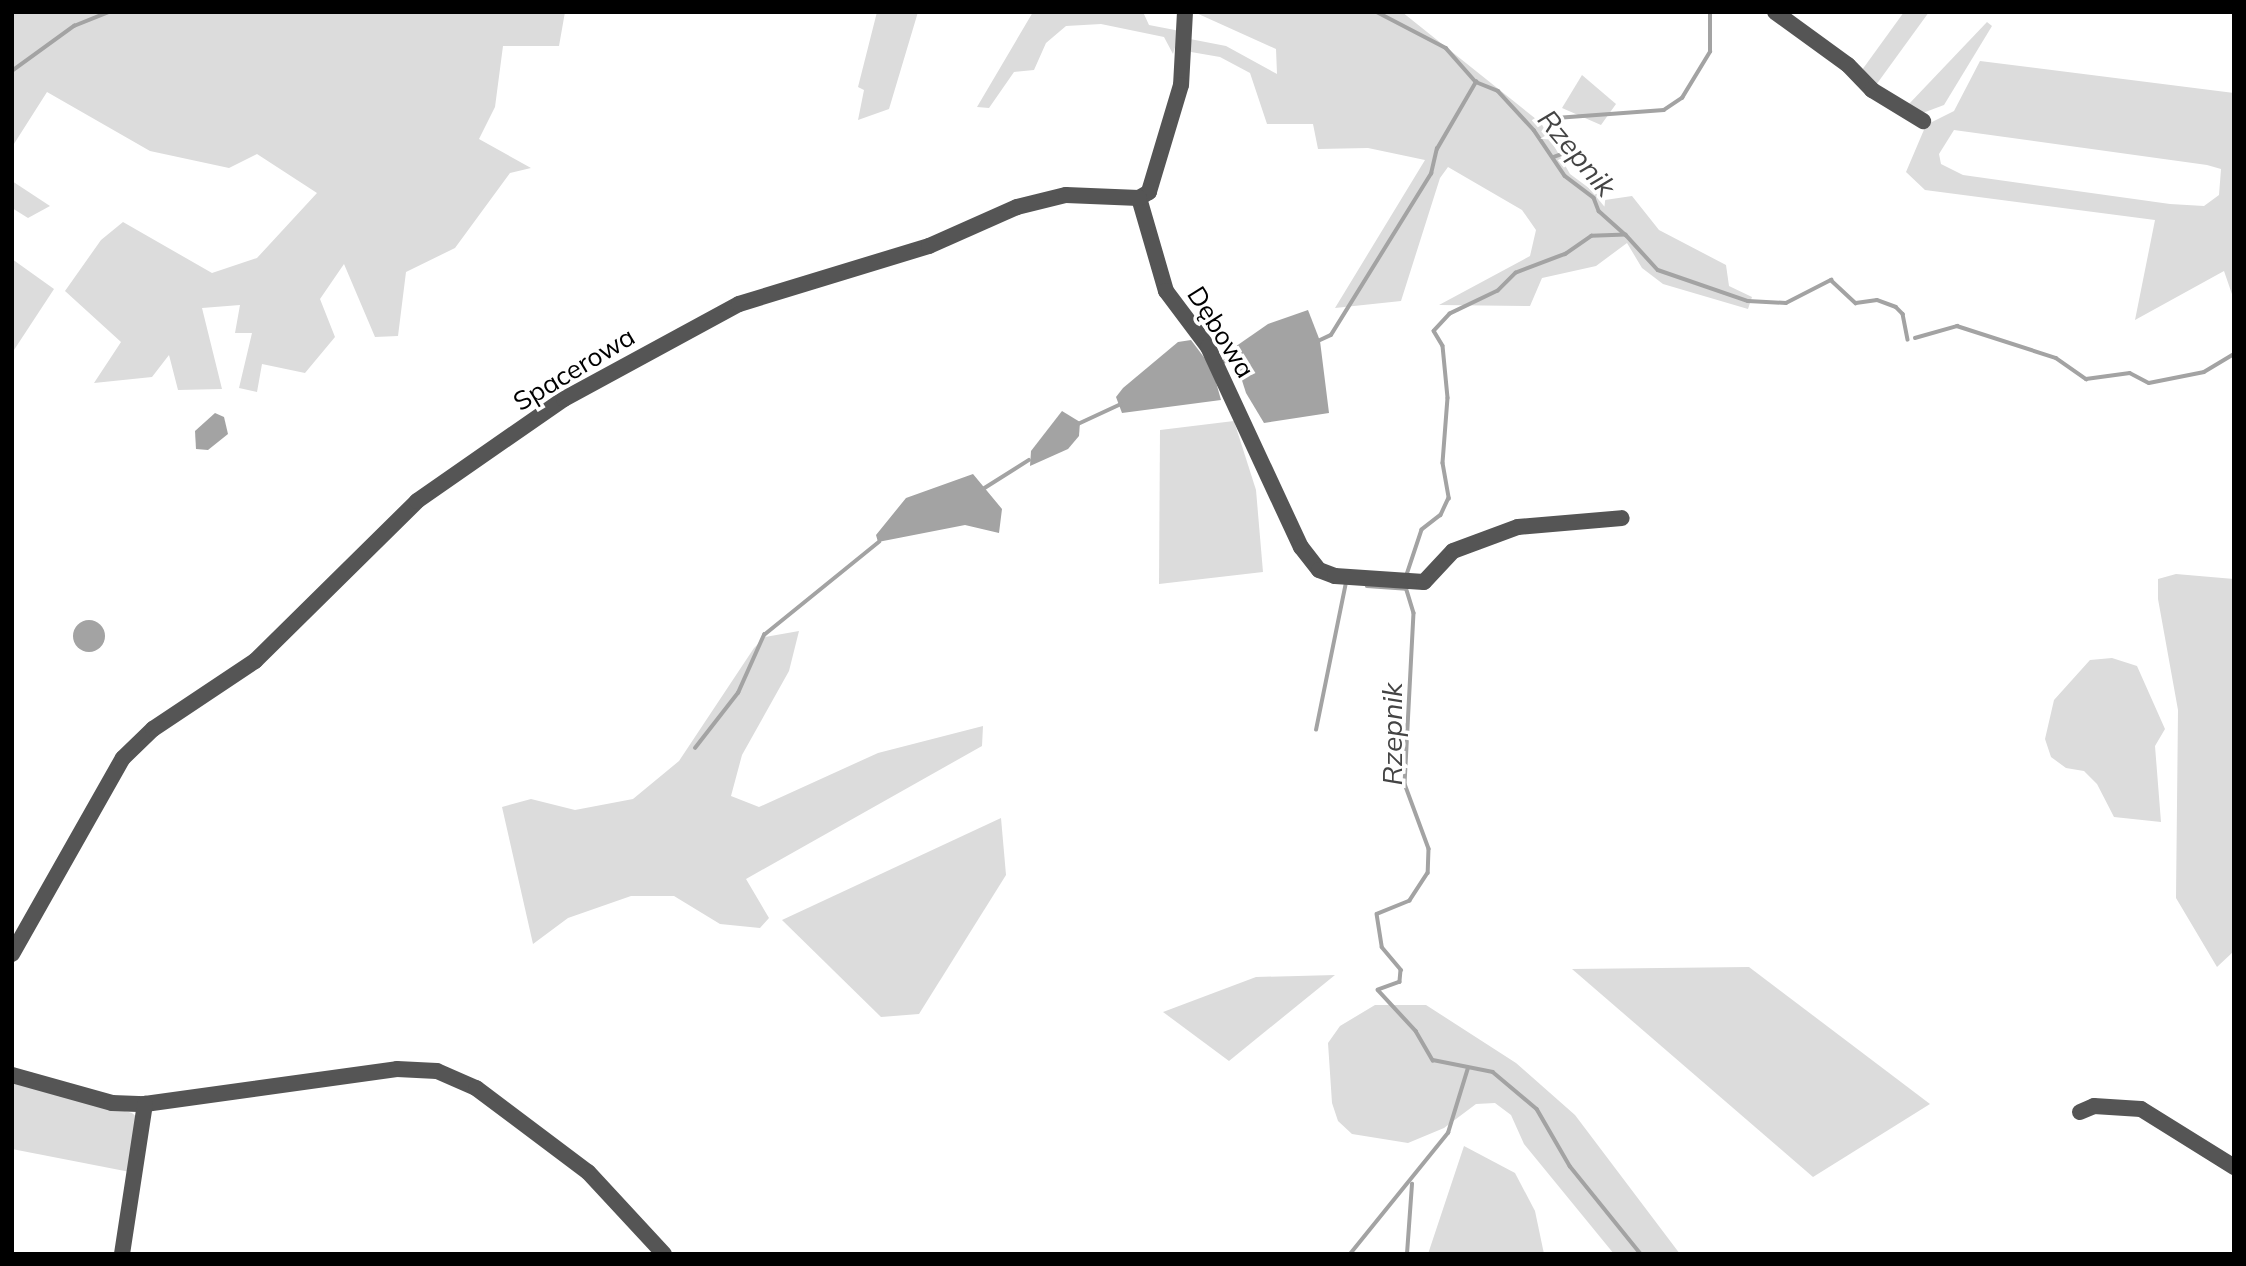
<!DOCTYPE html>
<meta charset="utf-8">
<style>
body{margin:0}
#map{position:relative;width:2246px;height:1266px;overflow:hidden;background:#fff;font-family:Mulish,sans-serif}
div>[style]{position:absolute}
.green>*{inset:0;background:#dcdcdc}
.water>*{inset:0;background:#a3a3a3}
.round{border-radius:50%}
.stream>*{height:3.5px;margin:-1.75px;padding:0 1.75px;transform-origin:1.75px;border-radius:1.75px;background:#a3a3a3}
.minor>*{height:16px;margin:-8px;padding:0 8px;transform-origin:8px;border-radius:8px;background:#555}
span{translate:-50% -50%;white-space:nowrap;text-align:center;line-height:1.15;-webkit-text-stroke:7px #fff;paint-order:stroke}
.street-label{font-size:26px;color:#000}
.water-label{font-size:28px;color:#444;font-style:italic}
.frame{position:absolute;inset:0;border:14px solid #000;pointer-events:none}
</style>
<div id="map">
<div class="green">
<i style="clip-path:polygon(12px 12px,565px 12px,559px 46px,503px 46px,495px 107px,479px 139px,531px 168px,510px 173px,455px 248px,406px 272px,398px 336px,375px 337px,344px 264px,320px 299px,335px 337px,305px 373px,262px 364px,257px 392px,239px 388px,252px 333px,235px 333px,240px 305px,202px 308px,222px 389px,178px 390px,169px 355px,152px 377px,94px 383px,121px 342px,65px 291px,101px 240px,123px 222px,212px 273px,257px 258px,317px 193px,257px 154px,229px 168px,150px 151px,47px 92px,12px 147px)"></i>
<i style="clip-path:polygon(877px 12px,918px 12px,889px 109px,858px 120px,864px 90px,858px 87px)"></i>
<i style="clip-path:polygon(1033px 12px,1143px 12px,1149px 25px,1180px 31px,1173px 54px,1164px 37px,1101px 24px,1066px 26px,1046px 43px,1034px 70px,1014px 72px,989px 108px,977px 107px)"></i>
<i style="clip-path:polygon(1194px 12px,1402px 12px,1541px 123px,1570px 174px,1605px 200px,1632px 196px,1659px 230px,1726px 265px,1729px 286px,1752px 297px,1748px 309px,1663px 284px,1642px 268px,1627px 243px,1596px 266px,1542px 278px,1530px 306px,1439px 305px,1530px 256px,1536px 230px,1522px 210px,1448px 167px,1440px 178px,1401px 301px,1335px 308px,1425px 160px,1368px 148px,1318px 149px,1313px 124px,1267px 124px,1250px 73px,1220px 57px,1191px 52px,1190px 39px,1226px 46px,1277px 74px,1276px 49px)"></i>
<i style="clip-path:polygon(1904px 12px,1929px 12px,1876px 85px,1862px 70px)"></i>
<i style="clip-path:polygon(1987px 22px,1992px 26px,1944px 105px,1920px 114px,1908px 105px)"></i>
<i style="clip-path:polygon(evenodd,1980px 61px,2234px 93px,2234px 300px,2224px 271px,2135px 320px,2155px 220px,1925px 190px,1906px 172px,1926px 125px,1954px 111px,1980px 61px,1954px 130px,2207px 165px,2221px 169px,2219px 195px,2204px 206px,2170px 204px,1963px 175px,1941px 164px,1939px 154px,1954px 130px)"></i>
<i style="clip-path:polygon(1582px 75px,1616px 104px,1601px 125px,1562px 108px)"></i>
<i style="clip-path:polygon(12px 181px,50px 206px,28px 218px,12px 208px)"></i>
<i style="clip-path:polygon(12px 259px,54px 289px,12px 353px)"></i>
<i style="clip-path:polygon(1234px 421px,1256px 490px,1263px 572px,1159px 584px,1160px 430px)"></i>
<i style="clip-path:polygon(2176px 574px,2234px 579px,2234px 951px,2217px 967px,2176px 898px,2178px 710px,2158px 599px,2158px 579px)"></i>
<i style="clip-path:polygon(799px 631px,789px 671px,742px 755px,731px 796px,759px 807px,878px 753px,983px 726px,982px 746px,746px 879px,769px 918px,760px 928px,720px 924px,674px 896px,631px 896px,568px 918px,533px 944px,502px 807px,531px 799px,575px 810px,633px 799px,679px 761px,754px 648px,765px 637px)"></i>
<i style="clip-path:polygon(2112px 658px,2137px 666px,2165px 729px,2155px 746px,2161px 822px,2114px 817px,2097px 784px,2084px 771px,2066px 768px,2051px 757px,2045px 739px,2054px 700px,2090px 660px)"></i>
<i style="clip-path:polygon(1001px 818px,1006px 875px,919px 1014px,881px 1017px,782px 920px)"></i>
<i style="clip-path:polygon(1749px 967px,1930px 1104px,1813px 1177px,1572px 969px)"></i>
<i style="clip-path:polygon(1335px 975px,1229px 1061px,1163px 1012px,1256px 977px)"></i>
<i style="clip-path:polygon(1375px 1005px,1426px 1005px,1516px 1063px,1575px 1115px,1680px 1254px,1614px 1254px,1524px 1144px,1511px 1115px,1495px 1103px,1476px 1104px,1444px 1128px,1408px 1143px,1352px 1134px,1338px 1121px,1332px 1103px,1328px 1043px,1340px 1026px)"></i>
<i style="clip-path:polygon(12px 1080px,132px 1113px,139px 1119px,130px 1172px,12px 1149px)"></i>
<i style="clip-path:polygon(1464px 1146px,1515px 1173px,1535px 1211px,1544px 1254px,1428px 1254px)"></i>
</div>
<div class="water">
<i style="clip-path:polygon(1308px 310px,1320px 341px,1329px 413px,1264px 423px,1246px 393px,1232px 349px,1268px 324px)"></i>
<i style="clip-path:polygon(1191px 340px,1212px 368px,1221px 400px,1122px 413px,1116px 397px,1123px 388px,1178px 342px)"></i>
<i style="clip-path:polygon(1062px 411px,1080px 422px,1079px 436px,1068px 449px,1030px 466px,1031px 451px)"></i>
<i style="clip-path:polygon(215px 413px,224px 417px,228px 434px,208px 450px,196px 449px,195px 431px)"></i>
<i style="clip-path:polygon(973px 474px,1002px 509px,999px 533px,965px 525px,878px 542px,876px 535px,906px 498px)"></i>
<i class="round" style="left:73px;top:620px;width:32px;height:32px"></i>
</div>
<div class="stream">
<i style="left:1377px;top:12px;width:78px;rotate:27.6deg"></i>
<i style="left:1446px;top:48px;width:45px;rotate:48.6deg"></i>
<i style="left:1476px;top:82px;width:24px;rotate:22deg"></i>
<i style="left:1498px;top:91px;width:53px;rotate:47.3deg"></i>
<i style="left:1534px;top:130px;width:55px;rotate:56deg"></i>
<i style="left:1565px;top:176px;width:36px;rotate:37deg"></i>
<i style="left:1594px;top:198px;width:14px;rotate:69deg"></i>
<i style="left:1599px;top:211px;width:36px;rotate:42deg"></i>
<i style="left:1626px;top:235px;width:34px;rotate:178deg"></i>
<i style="left:1592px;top:236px;width:32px;rotate:145deg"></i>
<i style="left:1566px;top:254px;width:53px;rotate:159.2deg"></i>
<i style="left:1516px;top:273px;width:25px;rotate:135deg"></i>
<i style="left:1498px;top:291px;width:53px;rotate:154.4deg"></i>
<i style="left:1450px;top:314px;width:23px;rotate:133deg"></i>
<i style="left:1434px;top:331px;width:17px;rotate:59deg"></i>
<i style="left:1443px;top:346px;width:52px;rotate:84.5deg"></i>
<i style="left:1448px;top:398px;width:65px;rotate:94.4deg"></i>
<i style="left:1443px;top:463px;width:36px;rotate:80deg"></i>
<i style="left:1449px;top:498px;width:19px;rotate:115deg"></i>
<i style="left:1441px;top:515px;width:24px;rotate:142deg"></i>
<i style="left:1422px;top:530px;width:47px;rotate:108.4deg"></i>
<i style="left:12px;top:71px;width:77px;rotate:-36deg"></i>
<i style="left:74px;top:26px;width:38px;rotate:-22deg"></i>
<i style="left:1554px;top:157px;width:12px;rotate:-20deg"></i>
<i style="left:1565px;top:153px;width:36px;rotate:-104deg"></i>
<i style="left:1556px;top:118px;width:108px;rotate:-4.2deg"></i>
<i style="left:1664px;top:110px;width:22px;rotate:-34deg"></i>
<i style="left:1682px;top:98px;width:54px;rotate:-58.7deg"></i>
<i style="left:1710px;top:52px;width:40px;rotate:-90deg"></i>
<i style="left:1626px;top:235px;width:47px;rotate:47.6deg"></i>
<i style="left:1658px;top:270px;width:95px;rotate:19deg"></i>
<i style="left:1748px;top:301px;width:38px;rotate:3deg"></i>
<i style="left:1786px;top:303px;width:51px;rotate:-27.1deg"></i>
<i style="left:1831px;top:280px;width:34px;rotate:43deg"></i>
<i style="left:1856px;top:303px;width:21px;rotate:-8deg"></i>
<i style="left:1877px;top:300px;width:20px;rotate:20deg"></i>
<i style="left:1896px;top:307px;width:10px;rotate:45deg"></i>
<i style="left:1903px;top:314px;width:26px;rotate:79deg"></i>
<i style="left:1915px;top:338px;width:44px;rotate:-15.9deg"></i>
<i style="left:1957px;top:326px;width:104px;rotate:17.9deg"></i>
<i style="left:2056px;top:358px;width:37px;rotate:35deg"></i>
<i style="left:2086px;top:379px;width:44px;rotate:-7.8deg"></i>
<i style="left:2130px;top:373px;width:21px;rotate:28deg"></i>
<i style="left:2149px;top:383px;width:56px;rotate:-11.3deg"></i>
<i style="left:2204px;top:372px;width:35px;rotate:-31deg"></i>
<i style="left:1318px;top:341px;width:14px;rotate:-25deg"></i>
<i style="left:1331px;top:335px;width:190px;rotate:-58.2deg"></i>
<i style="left:1431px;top:174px;width:26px;rotate:-77deg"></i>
<i style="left:1437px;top:149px;width:78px;rotate:-59.8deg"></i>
<i style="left:1221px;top:363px;width:15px;rotate:-23deg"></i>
<i style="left:1078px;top:424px;width:47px;rotate:-24.9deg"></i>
<i style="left:983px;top:489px;width:54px;rotate:-32.2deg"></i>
<i style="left:1367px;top:586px;width:39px;rotate:4deg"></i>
<i style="left:1406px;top:587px;width:27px;rotate:73deg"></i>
<i style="left:1414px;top:613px;width:171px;rotate:93deg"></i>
<i style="left:1405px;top:784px;width:69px;rotate:69.7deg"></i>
<i style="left:1429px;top:849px;width:24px;rotate:92deg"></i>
<i style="left:1428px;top:873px;width:33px;rotate:123deg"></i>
<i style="left:1410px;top:901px;width:35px;rotate:158deg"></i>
<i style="left:1377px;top:914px;width:33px;rotate:81deg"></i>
<i style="left:1382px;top:947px;width:30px;rotate:50deg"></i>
<i style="left:1401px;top:970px;width:12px;rotate:95deg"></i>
<i style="left:1400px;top:982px;width:23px;rotate:160deg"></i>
<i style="left:1378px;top:990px;width:56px;rotate:47.2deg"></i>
<i style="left:1416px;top:1031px;width:34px;rotate:60deg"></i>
<i style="left:1433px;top:1060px;width:61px;rotate:11.3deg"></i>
<i style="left:1493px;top:1072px;width:57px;rotate:40.1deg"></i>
<i style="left:1537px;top:1109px;width:66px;rotate:59.9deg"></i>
<i style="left:1570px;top:1166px;width:113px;rotate:51.1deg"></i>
<i style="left:1316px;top:730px;width:151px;rotate:-78.5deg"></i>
<i style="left:695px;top:748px;width:70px;rotate:-52deg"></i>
<i style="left:738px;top:693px;width:64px;rotate:-65.9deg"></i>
<i style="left:764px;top:635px;width:148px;rotate:-39deg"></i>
<i style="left:1350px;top:1254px;width:156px;rotate:-51deg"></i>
<i style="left:1448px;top:1133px;width:68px;rotate:-72.9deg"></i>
<i style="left:1407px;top:1254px;width:70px;rotate:-85.9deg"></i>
</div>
<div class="minor">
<i style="left:1185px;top:12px;width:73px;rotate:93.1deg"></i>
<i style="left:1181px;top:85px;width:112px;rotate:106.7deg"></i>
<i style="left:1149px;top:192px;width:12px;rotate:149deg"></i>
<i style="left:1139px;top:198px;width:97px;rotate:73.8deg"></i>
<i style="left:1166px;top:291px;width:70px;rotate:53.1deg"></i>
<i style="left:1208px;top:347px;width:221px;rotate:65.1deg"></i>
<i style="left:1301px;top:547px;width:29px;rotate:52deg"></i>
<i style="left:1319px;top:570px;width:17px;rotate:21deg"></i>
<i style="left:1335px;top:576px;width:89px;rotate:3.9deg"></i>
<i style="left:1424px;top:582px;width:42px;rotate:-46.9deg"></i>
<i style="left:1453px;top:551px;width:69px;rotate:-20.3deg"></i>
<i style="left:1518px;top:527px;width:104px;rotate:-4.9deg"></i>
<i style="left:1775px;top:12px;width:90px;rotate:36deg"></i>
<i style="left:1848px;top:65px;width:35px;rotate:46deg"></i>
<i style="left:1872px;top:90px;width:60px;rotate:31.3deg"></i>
<i style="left:12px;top:954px;width:225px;rotate:-60.5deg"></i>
<i style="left:123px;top:758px;width:42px;rotate:-44deg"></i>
<i style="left:153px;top:729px;width:123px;rotate:-33.7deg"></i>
<i style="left:255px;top:661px;width:228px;rotate:-44.6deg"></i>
<i style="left:417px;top:501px;width:179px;rotate:-34.8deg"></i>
<i style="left:564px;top:399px;width:199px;rotate:-28.5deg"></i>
<i style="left:739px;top:304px;width:199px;rotate:-17deg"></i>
<i style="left:929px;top:246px;width:96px;rotate:-23.9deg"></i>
<i style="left:1017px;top:207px;width:50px;rotate:-13.8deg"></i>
<i style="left:1066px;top:195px;width:73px;rotate:2.4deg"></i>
<i style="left:12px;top:1075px;width:104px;rotate:15.6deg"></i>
<i style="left:112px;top:1103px;width:33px;rotate:2deg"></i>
<i style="left:145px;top:1104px;width:254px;rotate:-7.9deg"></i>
<i style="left:397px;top:1069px;width:40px;rotate:2.9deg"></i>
<i style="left:437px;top:1071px;width:43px;rotate:23.6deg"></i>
<i style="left:476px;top:1088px;width:140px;rotate:36.9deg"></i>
<i style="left:588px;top:1172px;width:112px;rotate:47.2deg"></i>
<i style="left:2080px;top:1112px;width:15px;rotate:-23deg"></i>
<i style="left:2094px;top:1106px;width:47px;rotate:3.7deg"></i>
<i style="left:2141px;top:1109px;width:110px;rotate:31.9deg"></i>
<i style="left:122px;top:1254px;width:152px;rotate:-81.3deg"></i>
</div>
<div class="street-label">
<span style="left:1221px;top:332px;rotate:58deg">Dębowa</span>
<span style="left:574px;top:369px;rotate:-31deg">Spacerowa</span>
</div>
<div class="water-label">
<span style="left:1577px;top:153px;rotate:50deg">Rzepnik</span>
<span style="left:1392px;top:734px;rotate:-90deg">Rzepnik</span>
</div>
<div class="frame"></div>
</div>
